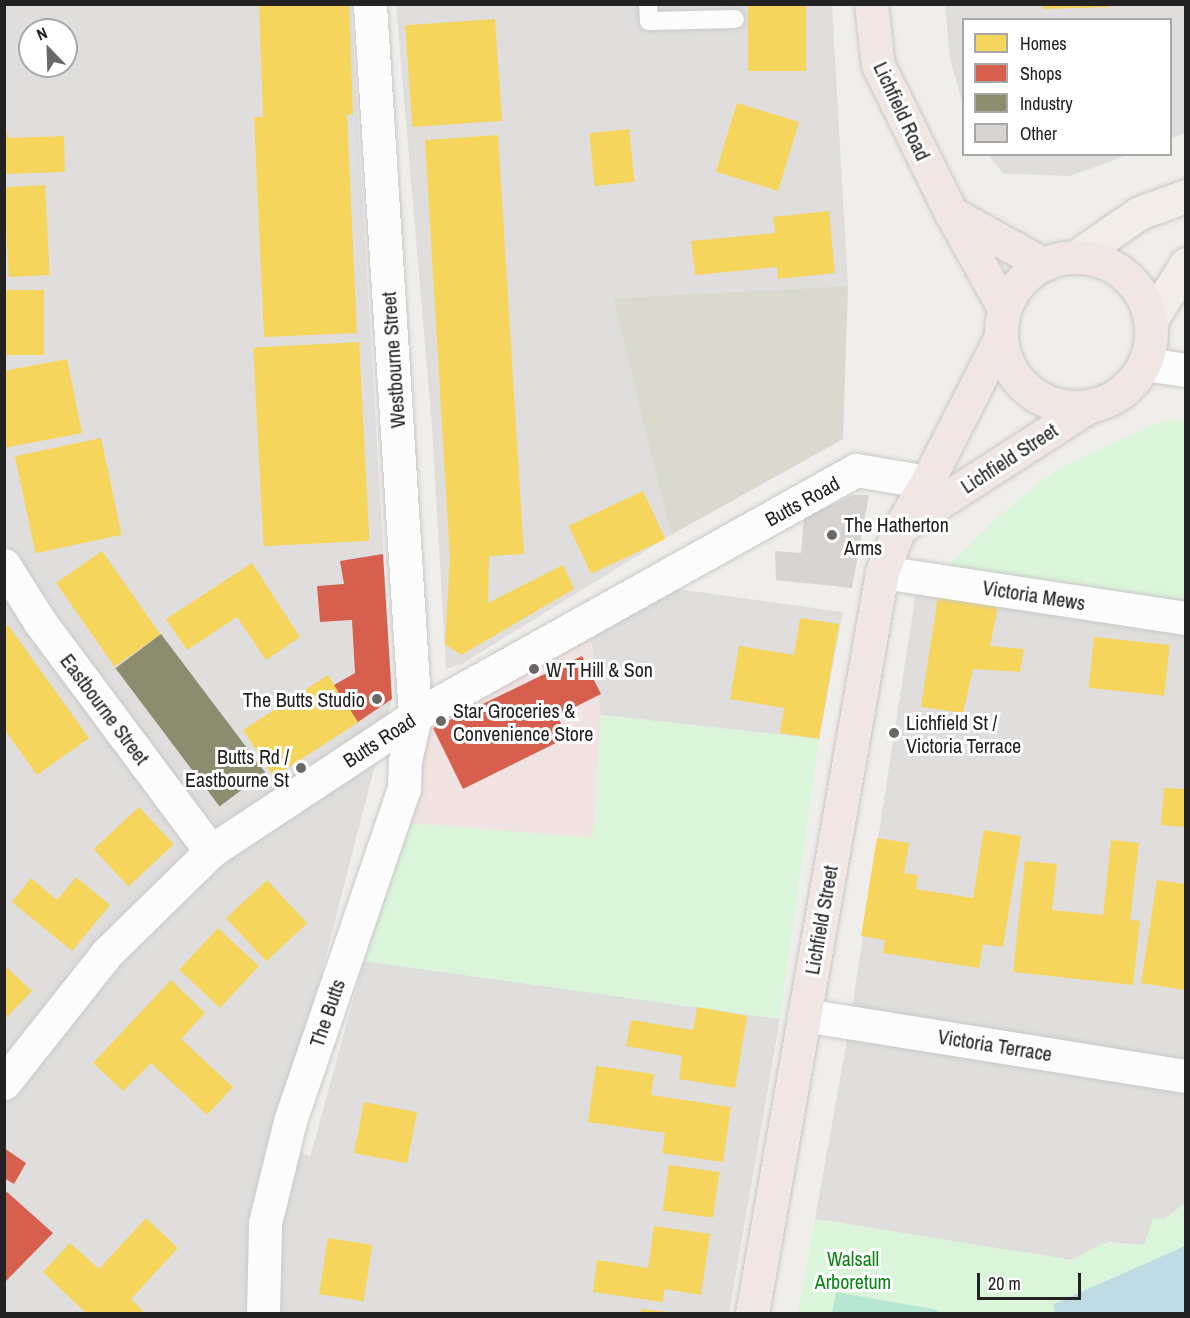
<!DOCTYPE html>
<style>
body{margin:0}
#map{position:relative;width:1190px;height:1318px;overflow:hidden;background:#f0eeeb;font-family:"Archivo Narrow",sans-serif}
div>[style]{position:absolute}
.residential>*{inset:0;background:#dfdedc}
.commercial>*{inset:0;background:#f1e3e1}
.construction>*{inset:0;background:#d9d9cd}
.park>*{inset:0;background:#daf5da}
.pitch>*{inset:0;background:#b7e6d2}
.water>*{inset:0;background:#bfdbe3}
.homes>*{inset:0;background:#f6d55c;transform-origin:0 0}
.shops>*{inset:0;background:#d6604d}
.industry>*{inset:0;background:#8c8c6e;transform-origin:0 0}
.building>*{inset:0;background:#d7d4d2}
.roads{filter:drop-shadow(0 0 2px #c9c8c7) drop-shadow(0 0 2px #c9c8c7)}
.service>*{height:18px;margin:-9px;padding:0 9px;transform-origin:9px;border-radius:9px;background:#fdfcfc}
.minor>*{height:33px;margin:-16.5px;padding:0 16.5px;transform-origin:16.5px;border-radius:16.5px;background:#fdfcfc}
.tertiary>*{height:33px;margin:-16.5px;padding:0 16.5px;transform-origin:16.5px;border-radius:16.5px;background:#fdfcfc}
.primary>*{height:33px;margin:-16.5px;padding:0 16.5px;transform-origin:16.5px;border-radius:16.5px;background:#f3ede7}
.trunk>*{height:33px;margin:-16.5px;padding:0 16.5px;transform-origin:16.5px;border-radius:16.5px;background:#f0e6e4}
.trunk>.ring{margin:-16.5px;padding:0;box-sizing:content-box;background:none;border:33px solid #f0e6e4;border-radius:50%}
.dots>*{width:16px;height:16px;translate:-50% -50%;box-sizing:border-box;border:3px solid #fff;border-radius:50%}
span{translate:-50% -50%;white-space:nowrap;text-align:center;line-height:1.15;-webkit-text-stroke:6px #fff;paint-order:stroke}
.street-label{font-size:20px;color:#222}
.poi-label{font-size:20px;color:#222}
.left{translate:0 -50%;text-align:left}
.right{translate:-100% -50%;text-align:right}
.park-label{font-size:20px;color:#0c8416}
.frame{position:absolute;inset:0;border:6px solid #222;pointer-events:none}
.legend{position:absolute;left:962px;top:18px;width:210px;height:138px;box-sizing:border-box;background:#fff;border:2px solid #a7a7a7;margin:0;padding:8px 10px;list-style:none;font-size:18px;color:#222}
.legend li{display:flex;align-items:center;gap:12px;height:30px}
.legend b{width:30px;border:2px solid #a7a7a7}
.north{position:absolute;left:18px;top:18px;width:60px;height:60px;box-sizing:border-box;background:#fff;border:2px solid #a7a7a7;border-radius:50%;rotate:337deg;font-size:16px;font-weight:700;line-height:24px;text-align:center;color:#222}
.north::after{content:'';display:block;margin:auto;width:21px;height:27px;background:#6a6968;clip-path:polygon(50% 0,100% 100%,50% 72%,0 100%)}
.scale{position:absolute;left:977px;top:1273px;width:104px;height:27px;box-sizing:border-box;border:3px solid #222;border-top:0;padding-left:8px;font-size:18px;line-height:21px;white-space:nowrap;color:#222;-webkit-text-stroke:4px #fff;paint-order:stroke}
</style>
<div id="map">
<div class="residential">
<i style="clip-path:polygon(evenodd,5px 5px,351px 5px,392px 699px,317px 990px,271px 1138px,310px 1157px,364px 961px,780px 1019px,729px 1313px,5px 1314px,5px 5px,30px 30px,66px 30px,66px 66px,30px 66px,30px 30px)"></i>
<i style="clip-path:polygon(396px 5px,832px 5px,848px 286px,613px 298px,671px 535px,462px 664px,446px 669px,432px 427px)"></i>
<i style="clip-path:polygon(945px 5px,1185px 5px,1185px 133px,1171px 139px,1170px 20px,964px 20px,963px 105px,950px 59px)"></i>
<i style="clip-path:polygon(988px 155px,1128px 155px,1070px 176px,1004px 174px)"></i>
<i style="clip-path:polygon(670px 588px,843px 612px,819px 739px,601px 715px,590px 634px)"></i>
<i style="clip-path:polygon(916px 592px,1185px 626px,1185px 1203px,1165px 1219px,1144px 1245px,1109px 1242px,1072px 1260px,815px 1219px,848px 1034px)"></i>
</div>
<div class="commercial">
<i style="clip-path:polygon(590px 634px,601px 715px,593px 838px,407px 823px,432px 715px)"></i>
</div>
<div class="construction">
<i style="clip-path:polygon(848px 286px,843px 439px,671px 535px,613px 298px)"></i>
</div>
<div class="park">
<i style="clip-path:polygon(1185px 420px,1185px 610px,934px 580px,1007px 509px,1057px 469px,1162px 421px)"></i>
<i style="clip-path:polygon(601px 715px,819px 739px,780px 1019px,364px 961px,407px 823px,593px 838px)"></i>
<i style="clip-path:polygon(1185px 1203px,1185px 1313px,798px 1314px,815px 1219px,1072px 1260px,1103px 1243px,1144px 1245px,1153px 1218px,1165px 1219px)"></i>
</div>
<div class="pitch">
<i style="clip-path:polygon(836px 1292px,938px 1310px,937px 1313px,832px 1313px)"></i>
</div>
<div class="water">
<i style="clip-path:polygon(1185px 1246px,1185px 1313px,1055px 1313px,1054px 1304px)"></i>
</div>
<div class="homes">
<i style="clip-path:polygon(259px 4px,349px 4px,353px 114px,347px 115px,357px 333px,264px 337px,254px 117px,263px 117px)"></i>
<i style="left:748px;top:4px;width:58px;height:67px"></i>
<i style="clip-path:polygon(1042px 4px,1110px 4px,1110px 7px,1043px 9px)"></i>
<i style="left:495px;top:19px;width:102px;height:90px;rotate:86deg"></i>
<i style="left:737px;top:103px;width:65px;height:72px;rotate:17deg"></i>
<i style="clip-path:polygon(4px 120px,8px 138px,64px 136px,65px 172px,4px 174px)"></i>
<i style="left:629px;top:129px;width:53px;height:40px;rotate:84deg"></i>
<i style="clip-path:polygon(498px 135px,524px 554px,489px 556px,488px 603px,563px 565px,574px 589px,461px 655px,445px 644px,450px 559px,425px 140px)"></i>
<i style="left:45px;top:185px;width:90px;height:41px;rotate:87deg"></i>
<i style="clip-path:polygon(829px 211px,835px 273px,778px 279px,777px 267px,695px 275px,691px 241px,775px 233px,773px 217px)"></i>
<i style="left:4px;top:290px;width:40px;height:65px"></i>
<i style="left:359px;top:342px;width:199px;height:106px;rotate:87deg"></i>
<i style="clip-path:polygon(67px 359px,82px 433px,4px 448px,4px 371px)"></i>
<i style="left:101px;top:438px;width:99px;height:88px;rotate:78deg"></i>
<i style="left:643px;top:491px;width:53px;height:82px;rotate:65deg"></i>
<i style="left:102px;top:551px;width:102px;height:56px;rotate:55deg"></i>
<i style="clip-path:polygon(252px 563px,300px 637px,266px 660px,237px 617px,187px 650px,166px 619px)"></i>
<i style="clip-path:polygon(938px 596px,998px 606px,990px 646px,1024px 649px,1020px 672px,973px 669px,963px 713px,921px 707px)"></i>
<i style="clip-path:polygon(800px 618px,839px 624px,819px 739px,780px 733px,784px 708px,730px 699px,739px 646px,794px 655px)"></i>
<i style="clip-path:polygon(8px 625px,89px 738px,37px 775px,4px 729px,4px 628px)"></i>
<i style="left:1094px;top:637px;width:76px;height:51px;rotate:6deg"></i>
<i style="left:328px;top:675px;width:56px;height:101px;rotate:57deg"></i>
<i style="clip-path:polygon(1164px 788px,1185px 789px,1185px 827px,1161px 825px)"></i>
<i style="left:139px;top:807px;width:51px;height:62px;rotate:47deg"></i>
<i style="clip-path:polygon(984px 830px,1021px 836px,1003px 947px,983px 944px,979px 968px,883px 953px,885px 940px,861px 936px,877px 838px,909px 843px,904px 873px,918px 875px,916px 889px,973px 898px)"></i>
<i style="clip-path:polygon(1111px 840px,1139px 843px,1130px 920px,1140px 921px,1133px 985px,1013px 972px,1025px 861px,1057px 864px,1052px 910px,1103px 915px)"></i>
<i style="clip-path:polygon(76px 877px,110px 905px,72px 951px,12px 902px,31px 878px,57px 900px)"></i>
<i style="left:267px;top:880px;width:59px;height:56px;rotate:47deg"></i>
<i style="clip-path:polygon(1157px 880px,1185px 884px,1185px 990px,1141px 983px)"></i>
<i style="left:218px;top:928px;width:56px;height:57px;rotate:43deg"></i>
<i style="clip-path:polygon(4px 965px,32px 991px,4px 1020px)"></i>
<i style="clip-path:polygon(171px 980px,205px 1013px,181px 1039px,233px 1087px,207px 1115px,151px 1063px,123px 1091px,93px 1063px)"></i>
<i style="clip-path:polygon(697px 1007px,747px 1016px,735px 1088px,679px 1079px,682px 1056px,626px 1046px,631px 1020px,693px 1030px)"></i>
<i style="clip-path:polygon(596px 1066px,654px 1074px,651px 1095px,731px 1107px,723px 1162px,662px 1153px,665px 1133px,588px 1122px)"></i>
<i style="left:364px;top:1102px;width:54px;height:52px;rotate:11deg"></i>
<i style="left:669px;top:1165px;width:51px;height:46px;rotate:8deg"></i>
<i style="clip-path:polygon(146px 1218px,178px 1248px,131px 1299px,146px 1314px,87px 1314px,43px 1272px,70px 1243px,99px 1269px)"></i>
<i style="clip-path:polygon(654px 1226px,710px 1234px,701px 1295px,664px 1289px,663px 1302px,593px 1292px,597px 1260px,648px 1268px)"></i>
<i style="left:328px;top:1238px;width:45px;height:57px;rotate:9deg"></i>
<i style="clip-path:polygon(641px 1309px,668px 1312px,668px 1314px,641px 1314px)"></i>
</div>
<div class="shops">
<i style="clip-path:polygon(383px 554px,392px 699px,358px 722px,334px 685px,355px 673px,352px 620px,320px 622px,317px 586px,344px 584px,340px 561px)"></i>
<i style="clip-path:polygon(582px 656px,601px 694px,557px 716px,568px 737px,463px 789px,433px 728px)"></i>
<i style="clip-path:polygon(4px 1148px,26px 1163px,14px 1184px,4px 1178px)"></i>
<i style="clip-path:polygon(7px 1192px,53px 1233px,4px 1283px,4px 1194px)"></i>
</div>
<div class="industry">
<i style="left:161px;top:634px;width:173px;height:57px;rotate:53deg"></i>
</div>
<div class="building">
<i style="clip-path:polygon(853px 495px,869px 495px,852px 588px,776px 580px,775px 551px,801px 553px,804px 518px)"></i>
</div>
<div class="roads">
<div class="service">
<i style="left:648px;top:4px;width:17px;rotate:87deg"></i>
<i style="left:649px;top:21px;width:86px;rotate:-1.3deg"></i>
</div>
<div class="minor">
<i style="left:1145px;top:364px;width:41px;rotate:8.3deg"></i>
<i style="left:4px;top:565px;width:67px;rotate:57.7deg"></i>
<i style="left:40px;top:622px;width:286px;rotate:53.3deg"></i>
<i style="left:882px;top:572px;width:307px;rotate:8.6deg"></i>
<i style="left:804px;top:1015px;width:387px;rotate:9.1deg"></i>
<i style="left:263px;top:1314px;width:91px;rotate:-88.7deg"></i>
<i style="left:265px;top:1223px;width:105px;rotate:-76.2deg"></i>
<i style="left:290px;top:1121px;width:352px;rotate:-71.1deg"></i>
<i style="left:404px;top:788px;width:27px;rotate:-88deg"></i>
<i style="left:405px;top:761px;width:46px;rotate:-77.5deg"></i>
<i style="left:415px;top:716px;width:713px;rotate:-93.62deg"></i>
</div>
<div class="tertiary">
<i style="left:4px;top:1083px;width:166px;rotate:-51.6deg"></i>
<i style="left:107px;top:953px;width:146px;rotate:-44.4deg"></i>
<i style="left:211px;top:851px;width:245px;rotate:-33.5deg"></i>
<i style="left:415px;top:716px;width:505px;rotate:-29.15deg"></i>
<i style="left:856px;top:470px;width:72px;rotate:9.6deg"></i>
</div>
<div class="primary">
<i style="left:1077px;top:256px;width:75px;rotate:-34.7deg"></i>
<i style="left:1139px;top:213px;width:50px;rotate:-19.9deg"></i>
<i style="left:1151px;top:320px;width:66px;rotate:-58deg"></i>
</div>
<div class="trunk">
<i style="left:871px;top:4px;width:61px;rotate:83.5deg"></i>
<i style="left:878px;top:65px;width:165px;rotate:63.7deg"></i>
<i style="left:951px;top:213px;width:109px;rotate:60.8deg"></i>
<i style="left:951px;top:213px;width:105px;rotate:29deg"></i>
<i class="ring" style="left:1001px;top:257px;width:117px;height:117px"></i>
<i style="left:906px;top:524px;width:218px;rotate:-32.8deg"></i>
<i style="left:752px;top:1314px;width:753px;rotate:-80.06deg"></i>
<i style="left:882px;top:572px;width:46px;rotate:-68.4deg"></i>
<i style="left:899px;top:529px;width:55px;rotate:-59.2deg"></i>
<i style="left:927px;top:482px;width:163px;rotate:-63deg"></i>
</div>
</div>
<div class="dots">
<i style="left:832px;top:535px;background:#6a6968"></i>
<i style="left:534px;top:669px;background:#6a6968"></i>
<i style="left:377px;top:699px;background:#6a6968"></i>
<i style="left:441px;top:721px;background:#6a6968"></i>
<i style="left:894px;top:733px;background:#6a6968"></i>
<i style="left:301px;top:768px;background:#6a6968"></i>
</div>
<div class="street-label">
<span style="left:902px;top:111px;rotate:65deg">Lichfield Road</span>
<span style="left:393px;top:360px;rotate:-94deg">Westbourne Street</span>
<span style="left:1009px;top:458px;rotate:-33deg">Lichfield Street</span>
<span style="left:802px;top:501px;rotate:-29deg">Butts Road</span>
<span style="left:1034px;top:595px;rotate:9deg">Victoria Mews</span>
<span style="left:105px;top:709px;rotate:53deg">Eastbourne Street</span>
<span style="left:379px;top:740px;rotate:-33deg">Butts Road</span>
<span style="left:821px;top:920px;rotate:-80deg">Lichfield Street</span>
<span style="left:327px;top:1013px;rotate:-71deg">The Butts</span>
<span style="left:995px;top:1045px;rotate:9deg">Victoria Terrace</span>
</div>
<div class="poi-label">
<span class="left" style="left:844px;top:536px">The Hatherton<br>Arms</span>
<span class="left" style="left:546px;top:669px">W T Hill &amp; Son</span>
<span class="right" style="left:365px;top:699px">The Butts Studio</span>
<span class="left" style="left:453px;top:722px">Star Groceries &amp;<br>Convenience Store</span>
<span class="left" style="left:906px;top:734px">Lichfield St /<br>Victoria Terrace</span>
<span class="right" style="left:289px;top:768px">Butts Rd /<br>Eastbourne St</span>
</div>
<div class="park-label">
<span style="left:853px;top:1270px">Walsall<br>Arboretum</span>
</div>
<div class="frame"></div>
<ul class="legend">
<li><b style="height:16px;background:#f6d55c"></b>Homes</li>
<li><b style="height:16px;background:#d6604d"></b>Shops</li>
<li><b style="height:16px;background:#8c8c6e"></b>Industry</li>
<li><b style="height:16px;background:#d7d4d2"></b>Other</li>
</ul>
<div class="north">N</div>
<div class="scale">20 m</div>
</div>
